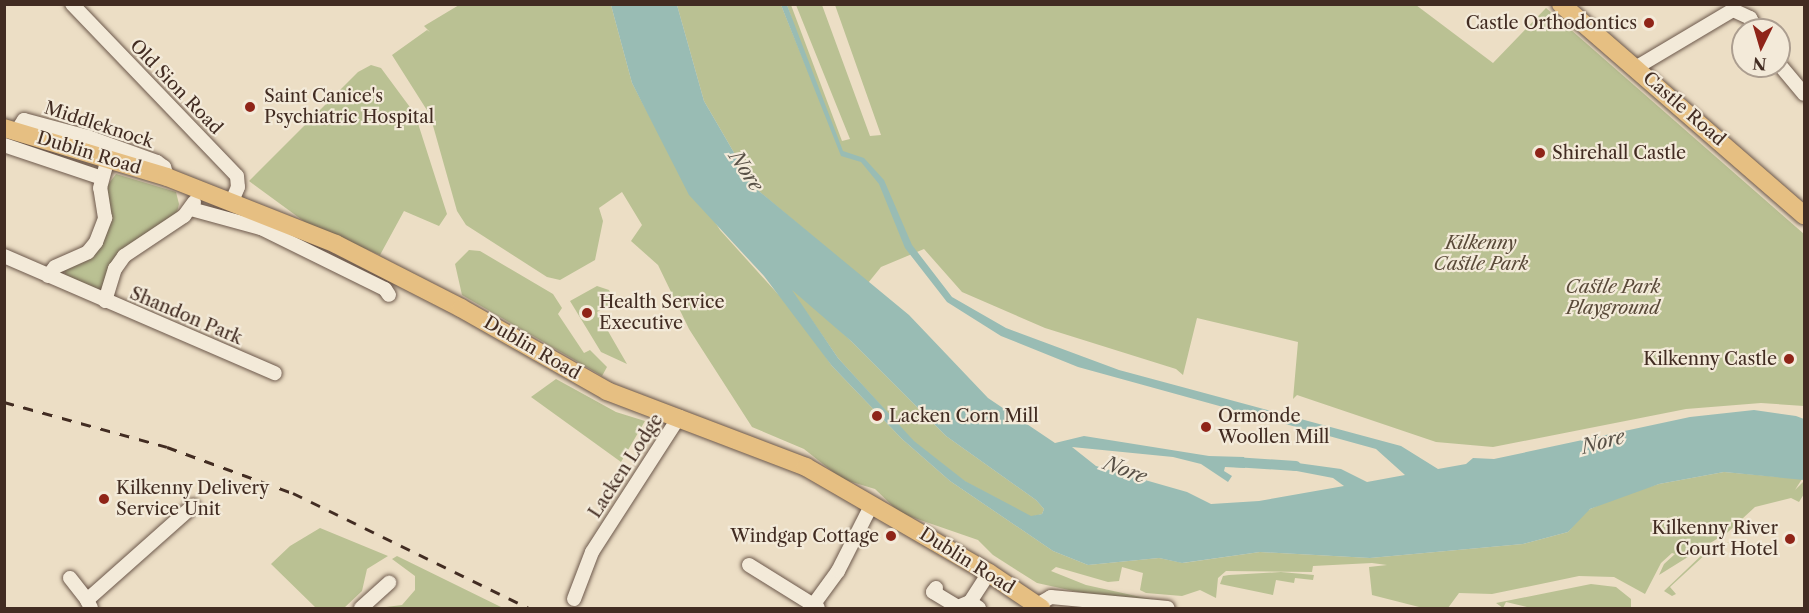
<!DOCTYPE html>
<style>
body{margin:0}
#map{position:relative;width:1809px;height:613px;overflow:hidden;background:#ecdec5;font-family:"Libre Caslon Text",serif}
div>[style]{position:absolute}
.green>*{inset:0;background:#bac193}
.water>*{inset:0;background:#99bcb4}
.canal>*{height:10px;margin:-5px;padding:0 5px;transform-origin:5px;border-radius:5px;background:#99bcb4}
.roads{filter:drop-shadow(0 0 2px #6c584b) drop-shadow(0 0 2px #6c584b)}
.minor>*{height:14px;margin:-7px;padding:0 7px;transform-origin:7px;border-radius:7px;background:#f3ead9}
.major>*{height:18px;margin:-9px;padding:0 9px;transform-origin:9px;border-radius:9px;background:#e6bf82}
.rail>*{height:3px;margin-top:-1.5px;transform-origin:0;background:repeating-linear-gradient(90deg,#422c22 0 10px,transparent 0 20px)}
.dots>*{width:16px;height:16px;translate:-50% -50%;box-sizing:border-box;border:3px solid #f3ead9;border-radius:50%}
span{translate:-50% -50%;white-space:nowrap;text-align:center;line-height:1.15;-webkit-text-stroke:4.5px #f3ead9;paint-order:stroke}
.poi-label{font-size:18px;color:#422c22}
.right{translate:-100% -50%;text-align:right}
.left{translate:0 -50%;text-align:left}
.street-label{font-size:18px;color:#422c22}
.park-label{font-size:18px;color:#5a4a39;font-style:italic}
.water-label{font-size:20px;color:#585046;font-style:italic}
.frame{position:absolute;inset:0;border:6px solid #422c22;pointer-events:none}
.north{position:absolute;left:1731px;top:18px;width:60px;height:60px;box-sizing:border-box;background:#f3ead9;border:2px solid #ac9e90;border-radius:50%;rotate:185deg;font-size:16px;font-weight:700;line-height:24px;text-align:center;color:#422c22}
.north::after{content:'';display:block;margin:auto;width:21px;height:27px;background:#8f2418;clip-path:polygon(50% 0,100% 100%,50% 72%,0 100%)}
</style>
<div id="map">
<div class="green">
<i style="clip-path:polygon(459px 5px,611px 5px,632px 83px,660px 136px,720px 230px,796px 314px,832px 366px,902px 439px,950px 481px,1053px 551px,1088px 565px,1159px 558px,1183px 563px,1260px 552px,1370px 558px,1523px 544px,1568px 532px,1586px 511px,1621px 495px,1659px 484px,1724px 472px,1802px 479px,1795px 490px,1803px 482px,1804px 494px,1799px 502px,1791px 498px,1755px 507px,1728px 532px,1659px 575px,1664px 564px,1675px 554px,1672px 553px,1661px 563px,1645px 594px,1614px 577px,1579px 576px,1492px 594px,1459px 593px,1448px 608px,1423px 608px,1372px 595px,1369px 567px,1387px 565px,1372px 563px,1313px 566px,1312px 572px,1226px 571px,1218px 578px,1216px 598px,1200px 590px,1182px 596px,1146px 593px,1140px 590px,1143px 573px,1122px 567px,1119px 581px,1108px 582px,1056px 567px,1051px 571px,1086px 585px,1159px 601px,1124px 602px,1037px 583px,993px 555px,978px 540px,900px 513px,875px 489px,842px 479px,804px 449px,752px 427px,689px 329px,658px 265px,631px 241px,642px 225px,622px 192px,599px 208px,603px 221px,595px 260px,560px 280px,547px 277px,466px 225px,457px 211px,430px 115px,392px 55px,427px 30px,430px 32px,424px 26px)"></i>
<i style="clip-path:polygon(677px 5px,781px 5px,816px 91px,787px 5px,791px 5px,842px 141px,850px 139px,796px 5px,822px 5px,870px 136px,881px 135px,835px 5px,1416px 5px,1493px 63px,1546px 8px,1804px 234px,1804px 406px,1761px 403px,1686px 409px,1493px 447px,1436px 442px,1297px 395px,1293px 399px,1298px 342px,1197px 318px,1183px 375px,1176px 369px,1045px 328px,962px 292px,924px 249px,881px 267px,868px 283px,754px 187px,704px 101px)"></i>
<i style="clip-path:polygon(371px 65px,381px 68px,415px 114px,447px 214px,439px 226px,404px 211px,380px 255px,309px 225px,249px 181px,358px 72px)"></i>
<i style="clip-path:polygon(116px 174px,176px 192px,179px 204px,176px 216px,160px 224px,102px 291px,67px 279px,64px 271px,80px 262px,110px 212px,107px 186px)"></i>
<i style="clip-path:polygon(469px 250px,480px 251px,553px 294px,562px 308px,558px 314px,584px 353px,590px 350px,607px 367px,602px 376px,462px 295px,455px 264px)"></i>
<i style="clip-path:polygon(597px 286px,609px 290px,615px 302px,597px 312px,627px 364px,601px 352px,570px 301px)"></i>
<i style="clip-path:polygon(791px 290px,797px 290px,851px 341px,946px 436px,1036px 500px,1044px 509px,1042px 514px,1031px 517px,964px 481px,914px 442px,838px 358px)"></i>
<i style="clip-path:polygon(556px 379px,616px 412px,645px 421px,621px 462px,531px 397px)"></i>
<i style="clip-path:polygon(320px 528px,388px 556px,367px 569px,362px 591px,344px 608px,316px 608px,271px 564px,290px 546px)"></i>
<i style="clip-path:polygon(1734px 540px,1708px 552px,1670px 587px,1676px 594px,1672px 596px,1664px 591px,1706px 551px)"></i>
<i style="clip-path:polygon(397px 556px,503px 608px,378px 608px,402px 605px,415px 590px,415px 576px,392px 559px)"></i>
<i style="clip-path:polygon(1281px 572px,1314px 575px,1313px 580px,1295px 578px,1294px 583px,1276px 580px,1273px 595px,1220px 584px,1223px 576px,1229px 575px)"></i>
<i style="clip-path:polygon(1591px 584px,1616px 587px,1631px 599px,1631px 608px,1531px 608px,1506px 602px,1503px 608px,1496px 603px)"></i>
</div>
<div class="water">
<i style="clip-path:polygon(evenodd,611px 5px,677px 5px,704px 101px,754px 187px,909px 315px,988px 398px,1055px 443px,1084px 436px,1209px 456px,1244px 457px,1246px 462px,1245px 468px,1225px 467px,1224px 471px,1232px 476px,1228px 482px,1201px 464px,1173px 457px,1072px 447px,1096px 466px,1187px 492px,1211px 504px,1259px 501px,1344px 486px,1333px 478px,1281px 468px,1283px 461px,1341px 469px,1367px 482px,1405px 475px,1376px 449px,1078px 367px,1001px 336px,947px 302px,905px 248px,879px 184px,861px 162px,841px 156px,781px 5px,787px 5px,843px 151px,864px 158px,884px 180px,912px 245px,952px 297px,1006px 328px,1119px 370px,1401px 446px,1438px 469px,1466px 464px,1473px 458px,1494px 459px,1690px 417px,1754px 410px,1796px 416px,1804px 419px,1804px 480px,1724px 472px,1659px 484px,1590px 509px,1568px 532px,1523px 544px,1370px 558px,1260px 552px,1182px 563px,1159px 558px,1088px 565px,1053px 551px,950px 481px,902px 439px,832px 366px,764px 276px,689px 195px,632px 83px,611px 5px,792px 290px,851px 341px,946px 436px,1036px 500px,1044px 509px,1042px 514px,1031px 516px,965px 481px,914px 441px,838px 358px,792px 290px)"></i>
</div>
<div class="canal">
<i style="left:1234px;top:462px;width:62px;rotate:3.7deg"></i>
</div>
<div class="roads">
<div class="minor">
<i style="left:72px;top:4px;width:238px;rotate:46.2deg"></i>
<i style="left:237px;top:176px;width:11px;rotate:85deg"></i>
<i style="left:238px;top:187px;width:15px;rotate:113deg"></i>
<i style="left:1779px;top:64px;width:39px;rotate:50deg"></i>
<i style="left:1637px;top:67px;width:112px;rotate:-30.7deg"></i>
<i style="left:1733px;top:10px;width:19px;rotate:25deg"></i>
<i style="left:1750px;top:18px;width:14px;rotate:60deg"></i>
<i style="left:17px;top:131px;width:13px;rotate:-58deg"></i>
<i style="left:24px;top:120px;width:66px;rotate:14.9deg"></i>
<i style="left:88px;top:137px;width:73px;rotate:19.9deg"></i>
<i style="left:157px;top:162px;width:9px;rotate:36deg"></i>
<i style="left:164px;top:167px;width:10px;rotate:73deg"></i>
<i style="left:4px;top:145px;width:103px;rotate:18.6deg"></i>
<i style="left:191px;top:209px;width:73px;rotate:15.2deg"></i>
<i style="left:261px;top:228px;width:138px;rotate:26.2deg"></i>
<i style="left:385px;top:289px;width:7px;rotate:56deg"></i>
<i style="left:4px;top:256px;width:295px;rotate:23.4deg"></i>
<i style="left:48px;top:276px;width:11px;rotate:-52deg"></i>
<i style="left:55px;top:267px;width:36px;rotate:-24deg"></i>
<i style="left:88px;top:252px;width:13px;rotate:-51deg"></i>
<i style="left:96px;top:242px;width:26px;rotate:-69deg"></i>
<i style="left:105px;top:218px;width:30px;rotate:-99deg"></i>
<i style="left:100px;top:188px;width:30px;rotate:-75deg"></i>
<i style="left:105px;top:301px;width:34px;rotate:-73deg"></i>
<i style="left:115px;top:269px;width:16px;rotate:-55deg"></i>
<i style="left:124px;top:256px;width:72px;rotate:-33.7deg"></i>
<i style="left:184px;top:216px;width:17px;rotate:-54deg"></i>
<i style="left:749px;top:565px;width:81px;rotate:31.9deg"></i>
<i style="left:70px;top:578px;width:28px;rotate:52deg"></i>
<i style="left:936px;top:588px;width:5px;rotate:127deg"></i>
<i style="left:933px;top:592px;width:29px;rotate:31deg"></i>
<i style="left:958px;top:607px;width:13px;rotate:-23deg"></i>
<i style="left:574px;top:599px;width:50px;rotate:-69deg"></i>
<i style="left:592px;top:552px;width:161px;rotate:-57.2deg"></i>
<i style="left:1037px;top:605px;width:16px;rotate:-30deg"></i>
<i style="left:1051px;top:597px;width:117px;rotate:5.4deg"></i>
<i style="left:91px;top:608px;width:9px;rotate:-117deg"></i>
<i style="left:87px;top:600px;width:142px;rotate:-41.6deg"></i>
<i style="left:361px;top:608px;width:38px;rotate:-42deg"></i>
<i style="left:811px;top:608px;width:46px;rotate:-53.9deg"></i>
<i style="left:838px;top:571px;width:75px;rotate:-63.1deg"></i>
<i style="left:979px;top:608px;width:11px;rotate:-146deg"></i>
<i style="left:970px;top:602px;width:35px;rotate:-57deg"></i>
</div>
<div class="major">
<i style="left:1561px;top:4px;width:322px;rotate:41deg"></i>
<i style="left:4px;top:128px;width:170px;rotate:16.7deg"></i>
<i style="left:167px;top:177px;width:182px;rotate:21.6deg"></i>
<i style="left:336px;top:244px;width:140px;rotate:27.1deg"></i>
<i style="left:461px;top:308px;width:168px;rotate:29.6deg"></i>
<i style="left:607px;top:391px;width:213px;rotate:20.9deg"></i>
<i style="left:806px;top:467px;width:211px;rotate:30.1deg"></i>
<i style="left:989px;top:573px;width:63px;rotate:33.9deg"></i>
</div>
</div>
<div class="rail">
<i style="left:4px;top:402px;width:169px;rotate:15.4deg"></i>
<i style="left:167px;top:447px;width:134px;rotate:20.1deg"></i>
<i style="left:293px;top:493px;width:263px;rotate:26deg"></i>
</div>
<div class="dots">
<i style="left:1649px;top:23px;background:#8f2418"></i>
<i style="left:250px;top:107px;background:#8f2418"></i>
<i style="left:1540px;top:153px;background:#8f2418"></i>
<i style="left:587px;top:313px;background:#8f2418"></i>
<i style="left:1789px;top:359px;background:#8f2418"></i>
<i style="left:877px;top:416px;background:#8f2418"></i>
<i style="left:1206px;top:427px;background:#8f2418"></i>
<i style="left:104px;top:499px;background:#8f2418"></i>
<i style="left:891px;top:536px;background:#8f2418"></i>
<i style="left:1790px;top:539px;background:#8f2418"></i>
</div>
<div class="poi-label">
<span class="right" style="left:1637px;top:23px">Castle Orthodontics</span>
<span class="left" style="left:264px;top:107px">Saint Canice's<br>Psychiatric Hospital</span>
<span class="left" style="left:1552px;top:153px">Shirehall Castle</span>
<span class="left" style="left:599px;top:313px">Health Service<br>Executive</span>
<span class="right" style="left:1777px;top:359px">Kilkenny Castle</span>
<span class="left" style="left:889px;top:416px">Lacken Corn Mill</span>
<span class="left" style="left:1218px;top:427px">Ormonde<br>Woollen Mill</span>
<span class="left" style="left:116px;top:499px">Kilkenny Delivery<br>Service Unit</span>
<span class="right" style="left:1778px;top:539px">Kilkenny River<br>Court Hotel</span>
<span class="right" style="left:879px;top:536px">Windgap Cottage</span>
</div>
<div class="street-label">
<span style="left:176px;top:87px;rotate:46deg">Old Sion Road</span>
<span style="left:1684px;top:109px;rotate:41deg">Castle Road</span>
<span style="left:99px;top:125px;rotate:18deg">Middleknock</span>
<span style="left:89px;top:153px;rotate:17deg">Dublin Road</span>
<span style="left:186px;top:316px;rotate:23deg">Shandon Park</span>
<span style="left:532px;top:348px;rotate:30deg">Dublin Road</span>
<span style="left:626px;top:466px;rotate:-57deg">Lacken Lodge</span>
<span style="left:967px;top:561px;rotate:32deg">Dublin Road</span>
</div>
<div class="park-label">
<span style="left:1481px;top:254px">Kilkenny<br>Castle Park</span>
<span style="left:1613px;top:298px">Castle Park<br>Playground</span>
</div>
<div class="water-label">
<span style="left:746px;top:171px;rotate:56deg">Nore</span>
<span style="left:1603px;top:442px;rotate:-15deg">Nore</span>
<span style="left:1125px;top:470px;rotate:20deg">Nore</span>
</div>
<div class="frame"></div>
<div class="north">N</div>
</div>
